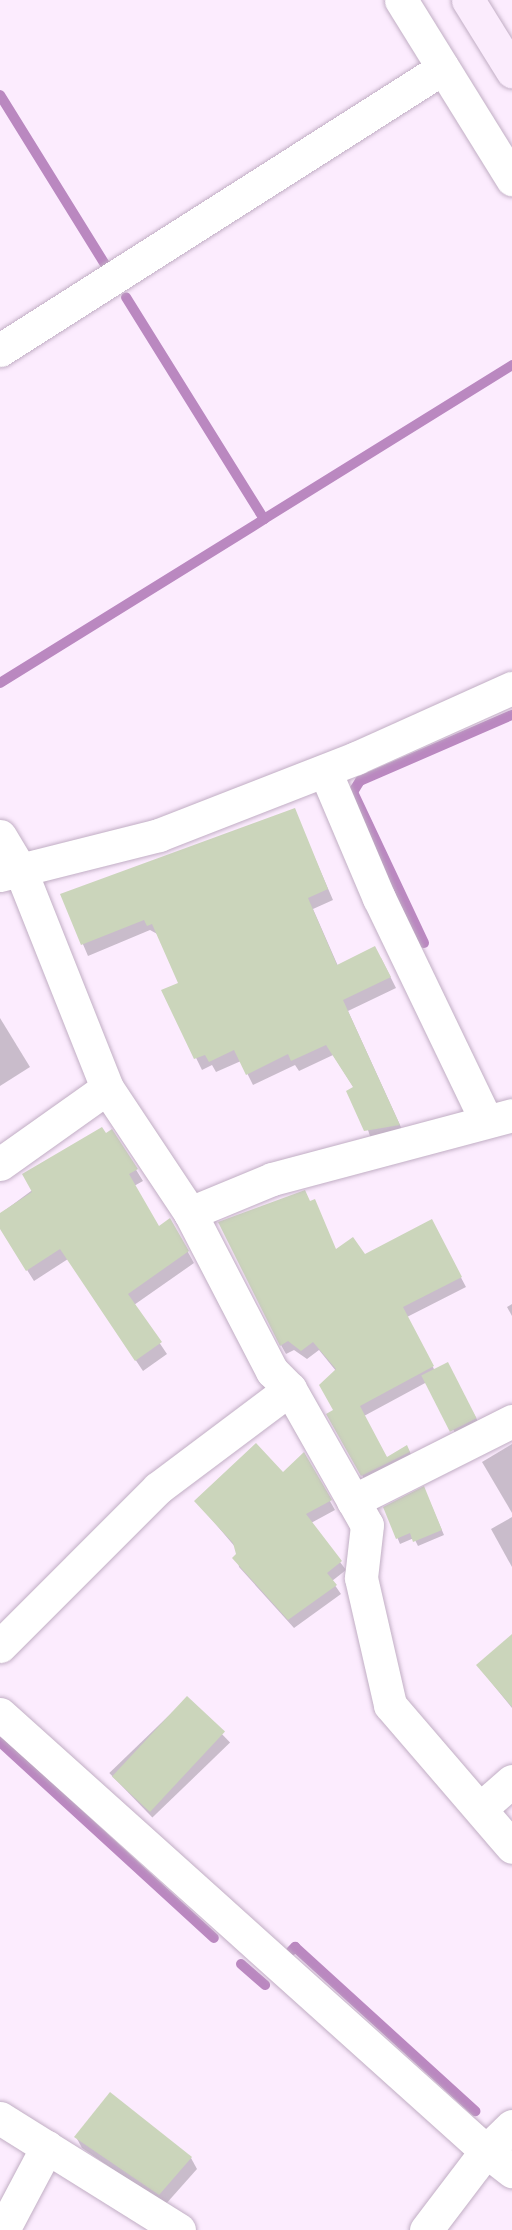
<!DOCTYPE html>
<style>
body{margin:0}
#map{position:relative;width:512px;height:2230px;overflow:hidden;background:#fcecfe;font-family:"Playfair Display",serif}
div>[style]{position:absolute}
.shadow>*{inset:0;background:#0003;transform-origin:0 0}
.stream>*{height:10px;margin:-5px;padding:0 5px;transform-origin:5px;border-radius:5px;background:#ba88c0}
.building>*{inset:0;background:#cbd5bb;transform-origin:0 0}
.roads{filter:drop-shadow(0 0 2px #c1aec4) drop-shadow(0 0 2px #c1aec4)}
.street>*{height:33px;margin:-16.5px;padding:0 16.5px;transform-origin:16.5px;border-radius:16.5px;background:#fff}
.secondary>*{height:33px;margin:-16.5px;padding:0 16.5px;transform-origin:16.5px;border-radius:16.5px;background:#fbecfd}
span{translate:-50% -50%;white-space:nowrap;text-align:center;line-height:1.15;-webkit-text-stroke:5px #fcecfe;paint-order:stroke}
</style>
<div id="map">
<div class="shadow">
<i style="clip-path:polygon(294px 810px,333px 900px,313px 909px,338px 966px,381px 958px,396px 988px,348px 1011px,405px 1136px,372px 1142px,354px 1088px,333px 1055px,299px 1071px,295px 1065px,253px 1085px,241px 1061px,216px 1072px,212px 1065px,202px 1070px,163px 991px,180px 984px,159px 935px,150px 930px,88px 956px,62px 895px)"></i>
<i style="clip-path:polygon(0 1018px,30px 1067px,0 1086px)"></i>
<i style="clip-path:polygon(112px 1131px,143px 1181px,134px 1186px,158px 1228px,170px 1220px,194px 1263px,134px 1305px,167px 1354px,143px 1371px,68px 1259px,34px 1281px,0 1227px,0 1214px)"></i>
<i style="clip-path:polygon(436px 1230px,466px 1287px,407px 1317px,435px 1371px,453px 1375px,482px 1429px,459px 1440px,427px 1382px,364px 1416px,387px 1458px,407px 1447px,412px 1456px,367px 1484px,328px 1414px,335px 1411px,336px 1371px,319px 1350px,307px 1359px,294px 1350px,286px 1354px,281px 1345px,336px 1251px,365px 1256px)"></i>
<i style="clip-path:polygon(512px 1304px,512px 1316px,507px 1307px)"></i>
<i style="clip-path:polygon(512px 1444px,512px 1513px,482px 1462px)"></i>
<i style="clip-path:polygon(304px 1455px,335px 1510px,311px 1523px,346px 1570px,332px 1581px,341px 1594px,294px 1628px,239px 1567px,236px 1548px,196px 1501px,283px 1474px)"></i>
<i style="clip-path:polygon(426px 1493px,444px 1535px,418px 1546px,414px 1538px,400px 1544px,385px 1508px)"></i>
<i style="clip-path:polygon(512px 1517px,512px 1567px,491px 1529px)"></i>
<i style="clip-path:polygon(512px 1636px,512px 1708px,478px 1666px)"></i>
<i style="left:187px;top:1698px;width:62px;height:108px;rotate:46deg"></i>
<i style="clip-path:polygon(76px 2137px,191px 2158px,197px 2169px,165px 2205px,82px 2148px)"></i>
</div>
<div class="stream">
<i style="left:0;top:95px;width:201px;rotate:58.2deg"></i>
<i style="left:264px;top:519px;width:292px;rotate:-31.8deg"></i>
<i style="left:0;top:683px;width:311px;rotate:-31.8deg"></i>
<i style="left:264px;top:519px;width:261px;rotate:-121.9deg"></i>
<i style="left:424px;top:943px;width:167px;rotate:-115.2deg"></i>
<i style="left:353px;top:792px;width:13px;rotate:-58deg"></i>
<i style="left:360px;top:781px;width:166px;rotate:-23.5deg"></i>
<i style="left:0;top:1742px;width:290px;rotate:42.5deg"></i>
<i style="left:291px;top:1951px;width:6px;rotate:-45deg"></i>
<i style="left:295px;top:1947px;width:244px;rotate:42.3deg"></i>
<i style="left:241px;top:1964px;width:32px;rotate:41deg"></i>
</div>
<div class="building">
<i style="clip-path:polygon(295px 808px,328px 889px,308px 898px,337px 965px,375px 946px,391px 977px,343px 1000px,400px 1125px,364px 1131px,346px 1091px,353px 1087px,326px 1045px,291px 1061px,288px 1054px,246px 1075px,234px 1050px,209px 1062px,205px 1055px,194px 1059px,161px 990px,178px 983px,152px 924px,147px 926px,144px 920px,81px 945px,60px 894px)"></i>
<i style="clip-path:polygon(102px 1127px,106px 1133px,112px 1129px,138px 1169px,129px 1174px,159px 1226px,170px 1218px,189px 1251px,128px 1294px,162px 1342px,135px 1361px,60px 1249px,26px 1271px,0 1229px,0 1213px,32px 1192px,22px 1174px)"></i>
<i style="clip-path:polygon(305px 1190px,310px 1201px,315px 1199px,336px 1249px,353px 1237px,365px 1254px,432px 1219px,462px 1277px,403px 1307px,434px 1366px,360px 1406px,387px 1457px,407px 1445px,410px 1452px,361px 1476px,326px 1414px,333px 1410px,319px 1385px,336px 1369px,313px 1342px,301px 1351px,288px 1341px,280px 1346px,218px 1222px)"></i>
<i style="left:448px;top:1362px;width:63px;height:30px;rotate:63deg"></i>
<i style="clip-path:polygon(256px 1443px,283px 1472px,304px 1452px,332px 1500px,306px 1514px,342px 1561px,327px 1573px,337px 1585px,288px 1620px,232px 1558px,236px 1554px,233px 1543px,194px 1501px)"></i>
<i style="clip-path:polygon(424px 1486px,442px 1530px,413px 1542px,410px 1533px,396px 1539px,383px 1507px)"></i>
<i style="clip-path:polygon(512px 1634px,512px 1707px,476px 1665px)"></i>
<i style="left:187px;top:1696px;width:52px;height:110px;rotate:43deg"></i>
<i style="clip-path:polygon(110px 2092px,192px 2157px,159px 2195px,74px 2137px)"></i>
</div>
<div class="roads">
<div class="street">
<i style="left:401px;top:0;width:211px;rotate:58.2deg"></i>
<i style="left:0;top:350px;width:525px;rotate:-32.48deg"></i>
<i style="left:325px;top:771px;width:138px;rotate:67deg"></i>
<i style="left:379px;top:898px;width:246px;rotate:64.3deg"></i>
<i style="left:0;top:836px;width:39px;rotate:59deg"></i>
<i style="left:20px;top:869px;width:236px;rotate:68.3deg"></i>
<i style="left:107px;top:1088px;width:150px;rotate:56.4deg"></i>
<i style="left:190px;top:1213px;width:89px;rotate:-22.5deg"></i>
<i style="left:272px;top:1179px;width:248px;rotate:-14.9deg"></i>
<i style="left:0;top:875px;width:164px;rotate:-14.1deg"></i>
<i style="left:159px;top:835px;width:212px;rotate:-21.3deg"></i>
<i style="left:356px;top:758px;width:171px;rotate:-24.2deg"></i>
<i style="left:0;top:1164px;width:131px;rotate:-35.4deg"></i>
<i style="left:190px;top:1213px;width:178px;rotate:62.6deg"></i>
<i style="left:272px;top:1371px;width:25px;rotate:45deg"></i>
<i style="left:290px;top:1389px;width:156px;rotate:60.5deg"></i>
<i style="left:367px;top:1525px;width:53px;rotate:96.5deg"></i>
<i style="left:361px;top:1578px;width:130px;rotate:77.1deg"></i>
<i style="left:390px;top:1705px;width:187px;rotate:49.3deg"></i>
<i style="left:353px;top:1501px;width:178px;rotate:-26.7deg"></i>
<i style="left:0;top:1646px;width:223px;rotate:-45deg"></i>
<i style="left:158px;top:1488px;width:165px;rotate:-36.9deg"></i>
<i style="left:0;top:1714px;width:654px;rotate:41.96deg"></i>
<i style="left:486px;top:2151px;width:36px;rotate:-44deg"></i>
<i style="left:481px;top:1808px;width:41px;rotate:-41.1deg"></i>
<i style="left:0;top:2118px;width:211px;rotate:32deg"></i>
<i style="left:3px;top:2230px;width:94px;rotate:-62.1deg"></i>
<i style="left:426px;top:2230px;width:99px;rotate:-52.8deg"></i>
<i style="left:486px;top:2151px;width:33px;rotate:38deg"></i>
</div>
<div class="secondary">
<i style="left:468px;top:0;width:84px;rotate:58.2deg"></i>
</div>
</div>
</div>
